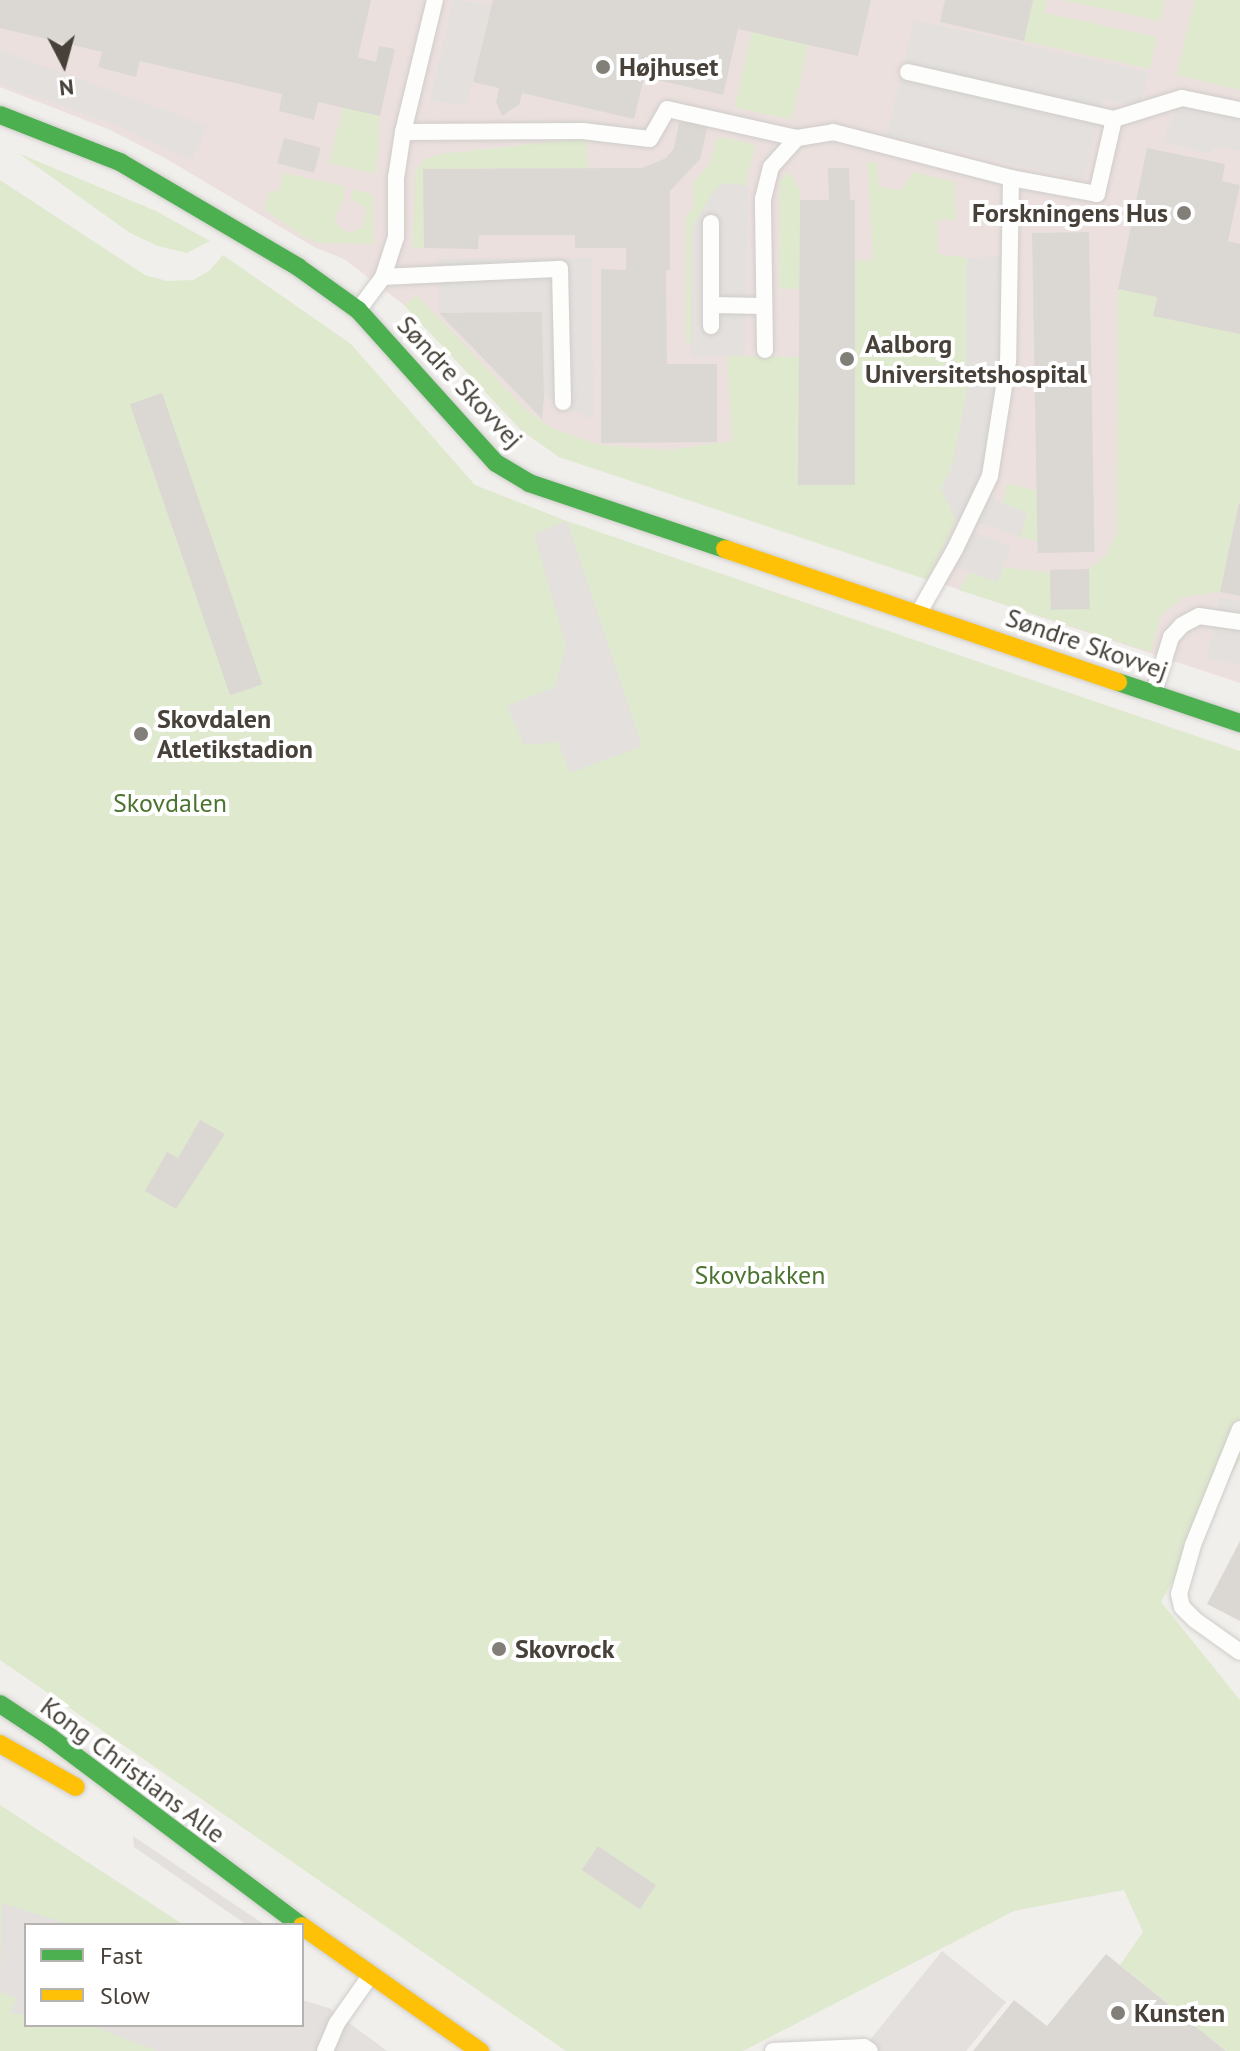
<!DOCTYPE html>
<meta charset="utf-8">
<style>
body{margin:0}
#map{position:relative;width:1240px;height:2051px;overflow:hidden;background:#f1efec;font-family:"PT Sans",sans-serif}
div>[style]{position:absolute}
.medical>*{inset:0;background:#ebe0de}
.green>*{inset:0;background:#dfe9ce;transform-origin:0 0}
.parking>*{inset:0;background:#e3e0dd;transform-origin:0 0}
.building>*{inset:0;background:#dbd8d4;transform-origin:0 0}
.roads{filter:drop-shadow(0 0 2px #cfcdca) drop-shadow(0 0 2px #cfcdca)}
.lane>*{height:16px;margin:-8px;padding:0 8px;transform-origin:8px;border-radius:8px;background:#fdfdfc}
.fast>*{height:18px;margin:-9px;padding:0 9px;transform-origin:9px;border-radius:9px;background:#4caf50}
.slow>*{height:18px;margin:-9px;padding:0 9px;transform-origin:9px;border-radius:9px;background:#ffc107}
.dots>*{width:22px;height:22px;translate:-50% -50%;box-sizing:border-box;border:4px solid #fff;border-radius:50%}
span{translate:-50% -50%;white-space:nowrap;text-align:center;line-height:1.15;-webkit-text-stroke:8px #fff;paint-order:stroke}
.poi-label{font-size:26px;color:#474139;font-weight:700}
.left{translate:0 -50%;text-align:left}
.right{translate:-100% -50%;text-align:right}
.street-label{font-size:26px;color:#474139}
.park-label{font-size:26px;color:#4b7430}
.legend{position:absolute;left:24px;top:1923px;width:280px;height:104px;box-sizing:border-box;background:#fff;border:2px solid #b5b3b0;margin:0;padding:10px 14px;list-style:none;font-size:24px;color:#474139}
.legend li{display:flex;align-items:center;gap:16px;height:40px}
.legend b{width:40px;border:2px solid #b5b3b0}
.north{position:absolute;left:24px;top:24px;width:80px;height:80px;-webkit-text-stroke:6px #fff;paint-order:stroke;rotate:174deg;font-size:22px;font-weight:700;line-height:32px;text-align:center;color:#474139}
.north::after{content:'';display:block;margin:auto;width:28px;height:36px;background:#474139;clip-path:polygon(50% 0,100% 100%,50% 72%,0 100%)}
</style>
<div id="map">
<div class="medical">
<i style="clip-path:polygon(0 0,1240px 0,1240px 683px,559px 457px,521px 430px,404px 305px,344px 259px,314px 247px,165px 158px,108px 129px,0 87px)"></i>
</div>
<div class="green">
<i style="clip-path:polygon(1033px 0,1047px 0,1045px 13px,1157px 37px,1150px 69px,1024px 41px)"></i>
<i style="clip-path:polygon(1063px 0,1165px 0,1160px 21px)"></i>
<i style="clip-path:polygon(1194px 0,1240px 0,1240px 90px,1177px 75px)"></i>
<i style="left:752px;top:32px;width:58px;height:77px;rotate:13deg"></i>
<i style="clip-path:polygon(343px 107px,380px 116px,376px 174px,329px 163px)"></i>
<i style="clip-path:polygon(718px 137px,751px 143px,756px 148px,747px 173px,748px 186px,724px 183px,713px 192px,691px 343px,686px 343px,686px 217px,694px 207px,693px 183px,708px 166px)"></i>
<i style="clip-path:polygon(586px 138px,588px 168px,424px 169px,424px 248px,413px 248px,415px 172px,425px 159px,441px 154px)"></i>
<i style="clip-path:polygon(18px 153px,156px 211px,210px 241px,187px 253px,158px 246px,130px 233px)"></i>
<i style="clip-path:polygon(868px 161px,877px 163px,879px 187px,901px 190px,914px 172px,955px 182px,956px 220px,937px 219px,937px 254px,967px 258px,967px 391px,951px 470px,941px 489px,956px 520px,928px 580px,559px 457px,521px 430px,404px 305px,417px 295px,524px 408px,552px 428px,600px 445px,668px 450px,732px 441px,727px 356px,799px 357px,798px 484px,855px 485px,854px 261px,873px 260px)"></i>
<i style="clip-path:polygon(788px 171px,800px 189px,799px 289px,779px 289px,780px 181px)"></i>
<i style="clip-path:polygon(283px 173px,344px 186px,344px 200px,334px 217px,339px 227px,349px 233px,361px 229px,365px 219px,366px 208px,352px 199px,353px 190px,373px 194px,374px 244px,320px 243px,305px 238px,264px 209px,270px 190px,279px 192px)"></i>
<i style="clip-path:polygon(0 180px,145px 275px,167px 281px,193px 280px,209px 271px,223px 255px,351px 344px,475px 485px,567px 521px,1240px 751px,1240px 1459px,1161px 1602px,1240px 1700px,1240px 2051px,1226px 2051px,1120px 1965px,1143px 1932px,1124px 1890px,1014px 1911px,743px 2051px,566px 2051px,0 1660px)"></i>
<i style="clip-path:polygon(1118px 289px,1157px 297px,1153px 315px,1240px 334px,1240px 496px,1220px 592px,1183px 597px,1161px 615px,1151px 652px,959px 590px,969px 572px,995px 581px,1003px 567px,1050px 573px,1089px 569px,1105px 556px,1117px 534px)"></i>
<i style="clip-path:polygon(1007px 483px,1037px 491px,1038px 541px,1020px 537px,1027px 513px,1003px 503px)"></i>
<i style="clip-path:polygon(0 1805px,184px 1925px,26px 1925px,26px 2025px,302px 2025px,380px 2051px,0 2051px)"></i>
</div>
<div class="parking">
<i style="clip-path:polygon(453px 0,492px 5px,466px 105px,430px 100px)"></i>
<i style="clip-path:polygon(914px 20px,1148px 72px,1140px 107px,1103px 99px,1084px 180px,887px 135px)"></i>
<i style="clip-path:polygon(0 50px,208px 126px,192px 160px,110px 123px,0 84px)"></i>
<i style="clip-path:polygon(1182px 98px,1240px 110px,1240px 151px,1216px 146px,1209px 154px,1162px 141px)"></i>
<i style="clip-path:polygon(725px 183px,748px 186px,745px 356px,691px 357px,692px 227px,713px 192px)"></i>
<i style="clip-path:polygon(1010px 256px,1008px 361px,982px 494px,1027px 513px,1020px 537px,970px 520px,967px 525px,956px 520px,941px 489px,951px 470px,967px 391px,967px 258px)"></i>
<i style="clip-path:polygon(592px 258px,593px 420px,544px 397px,542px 312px,439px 313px,438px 259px)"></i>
<i style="clip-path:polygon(567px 521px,642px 746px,570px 773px,558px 742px,524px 745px,507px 706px,555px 687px,566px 646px,534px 534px)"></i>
<i style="left:965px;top:529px;width:49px;height:38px;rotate:21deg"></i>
<i style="clip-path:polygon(1219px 597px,1240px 601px,1240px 665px,1207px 658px)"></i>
<i style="clip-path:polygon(133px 1836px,265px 1925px,247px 1925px,134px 1847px)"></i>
<i style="clip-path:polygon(2px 1903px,71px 1925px,26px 1925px,26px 2015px,10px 2013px,17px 1998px,0 1992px)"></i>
<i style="clip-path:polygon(942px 1951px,1006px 2002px,966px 2051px,861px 2051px)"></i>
<i style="clip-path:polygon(302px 2000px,329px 2008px,387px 2051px,157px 2051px,90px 2025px,302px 2025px)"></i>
</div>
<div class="building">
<i style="clip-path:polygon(0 0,371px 0,358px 57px,376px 62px,379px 46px,395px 49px,380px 116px,318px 102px,314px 120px,279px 111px,282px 94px,140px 61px,136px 77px,98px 67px,102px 52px,0 28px)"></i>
<i style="clip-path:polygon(493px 0,871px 0,858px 56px,738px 29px,723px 95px,644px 77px,634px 119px,522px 93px,519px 105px,502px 116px,496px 102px,499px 88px,473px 82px)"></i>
<i style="clip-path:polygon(945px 0,1033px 0,1024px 41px,940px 22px)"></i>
<i style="clip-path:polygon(679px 122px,708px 125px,700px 159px,670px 191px,670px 270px,666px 270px,667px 364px,717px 364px,717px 442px,601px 443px,601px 269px,626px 270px,626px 248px,575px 248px,575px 235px,479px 235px,478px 249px,424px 248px,423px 169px,642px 168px,666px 158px,674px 148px)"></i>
<i style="left:284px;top:138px;width:38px;height:26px;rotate:15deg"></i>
<i style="clip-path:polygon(1147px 148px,1225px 164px,1222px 181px,1240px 185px,1228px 241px,1240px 244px,1240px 334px,1153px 316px,1157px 297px,1118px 289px)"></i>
<i style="clip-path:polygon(828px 168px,849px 168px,850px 200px,855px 200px,855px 485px,798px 485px,800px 200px,829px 200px)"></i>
<i style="left:1089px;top:232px;width:320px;height:57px;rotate:89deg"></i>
<i style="clip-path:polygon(542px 312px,544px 397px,542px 419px,439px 313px)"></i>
<i style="left:162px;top:393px;width:308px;height:34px;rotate:71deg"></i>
<i style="clip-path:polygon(1239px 503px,1240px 503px,1240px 596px,1220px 592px)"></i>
<i style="left:1089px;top:569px;width:40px;height:39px;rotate:89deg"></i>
<i style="clip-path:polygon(200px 1120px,225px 1134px,176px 1209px,145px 1191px,167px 1152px,178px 1158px)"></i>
<i style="clip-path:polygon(1240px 1541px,1240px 1621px,1207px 1604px)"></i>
<i style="left:598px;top:1846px;width:70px;height:29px;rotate:34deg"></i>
<i style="clip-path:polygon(1106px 1954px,1226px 2051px,973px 2051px,1014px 2000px,1047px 2026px)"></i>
</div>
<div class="roads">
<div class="lane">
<i style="left:908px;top:72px;width:211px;rotate:12.9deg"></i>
<i style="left:1114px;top:119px;width:77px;rotate:102.8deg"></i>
<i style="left:1097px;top:194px;width:87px;rotate:-169.5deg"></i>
<i style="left:1114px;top:119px;width:71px;rotate:-17.2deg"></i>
<i style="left:1182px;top:98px;width:59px;rotate:11.7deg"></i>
<i style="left:403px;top:132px;width:180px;rotate:-0.3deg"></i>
<i style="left:583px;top:131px;width:67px;rotate:6.8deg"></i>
<i style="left:650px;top:139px;width:34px;rotate:-60deg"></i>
<i style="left:667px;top:109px;width:133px;rotate:12.6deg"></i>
<i style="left:383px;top:277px;width:42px;rotate:-72deg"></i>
<i style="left:396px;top:237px;width:59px;rotate:-90deg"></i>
<i style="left:396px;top:178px;width:47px;rotate:-81.3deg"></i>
<i style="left:403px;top:132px;width:136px;rotate:-76.4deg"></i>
<i style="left:711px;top:305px;width:53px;rotate:1.1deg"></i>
<i style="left:359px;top:309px;width:40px;rotate:-53deg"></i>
<i style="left:383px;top:277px;width:177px;rotate:-2.6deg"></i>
<i style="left:560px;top:269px;width:133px;rotate:88.7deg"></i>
<i style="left:711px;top:326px;width:103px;rotate:-90deg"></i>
<i style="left:765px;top:350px;width:151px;rotate:-90.8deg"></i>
<i style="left:763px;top:199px;width:33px;rotate:-76deg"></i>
<i style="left:771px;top:167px;width:39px;rotate:-48deg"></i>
<i style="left:797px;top:138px;width:36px;rotate:-9deg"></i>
<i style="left:833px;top:132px;width:184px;rotate:14.5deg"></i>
<i style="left:1011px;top:178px;width:183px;rotate:90.9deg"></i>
<i style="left:1008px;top:361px;width:116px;rotate:98.9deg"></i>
<i style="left:990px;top:476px;width:81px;rotate:115.6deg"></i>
<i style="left:955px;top:549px;width:75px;rotate:119.6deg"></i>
<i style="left:1154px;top:692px;width:58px;rotate:-72.8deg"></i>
<i style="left:1171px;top:637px;width:16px;rotate:-47deg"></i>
<i style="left:1182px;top:625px;width:19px;rotate:-28deg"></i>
<i style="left:1199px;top:616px;width:41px;rotate:8.3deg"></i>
<i style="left:1240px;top:1429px;width:125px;rotate:112.1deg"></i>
<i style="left:1193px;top:1545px;width:51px;rotate:105.9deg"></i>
<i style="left:1179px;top:1594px;width:13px;rotate:77deg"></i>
<i style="left:1182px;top:1607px;width:18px;rotate:45deg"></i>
<i style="left:1195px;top:1620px;width:55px;rotate:35.4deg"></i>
<i style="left:325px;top:2051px;width:30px;rotate:-67deg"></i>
<i style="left:337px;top:2023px;width:57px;rotate:-54.9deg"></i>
<i style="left:773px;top:2051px;width:91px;rotate:-2.5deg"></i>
<i style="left:864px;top:2047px;width:7px;rotate:34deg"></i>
</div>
<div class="fast">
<i style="left:0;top:115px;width:129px;rotate:21.4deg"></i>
<i style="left:120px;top:162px;width:207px;rotate:30.5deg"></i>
<i style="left:298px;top:267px;width:74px;rotate:35.6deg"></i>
<i style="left:358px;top:310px;width:206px;rotate:48deg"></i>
<i style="left:496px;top:463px;width:39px;rotate:31deg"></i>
<i style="left:529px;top:483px;width:207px;rotate:18.6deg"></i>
<i style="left:1118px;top:682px;width:129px;rotate:18.6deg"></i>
<i style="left:0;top:1704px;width:60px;rotate:33.4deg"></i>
<i style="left:50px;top:1737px;width:313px;rotate:36.9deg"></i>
</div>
<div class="slow">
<i style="left:725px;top:549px;width:415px;rotate:18.7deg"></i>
<i style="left:0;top:1744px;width:87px;rotate:29.5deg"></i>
<i style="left:302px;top:1926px;width:218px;rotate:35.1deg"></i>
</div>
</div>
<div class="dots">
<i style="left:603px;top:67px;background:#827e78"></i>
<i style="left:1184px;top:213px;background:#827e78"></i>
<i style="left:847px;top:359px;background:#827e78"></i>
<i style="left:141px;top:734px;background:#827e78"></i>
<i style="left:499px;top:1649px;background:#827e78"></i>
<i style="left:1118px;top:2013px;background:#827e78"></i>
</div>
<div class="poi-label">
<span class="left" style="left:619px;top:67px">Højhuset</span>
<span class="right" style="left:1168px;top:213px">Forskningens Hus</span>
<span class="left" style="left:865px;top:359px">Aalborg<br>Universitetshospital</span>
<span class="left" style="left:157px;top:734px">Skovdalen<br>Atletikstadion</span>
<span class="left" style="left:515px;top:1649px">Skovrock</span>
<span class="left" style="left:1134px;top:2013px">Kunsten</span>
</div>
<div class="street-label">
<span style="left:460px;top:382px;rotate:47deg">Søndre Skovvej</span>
<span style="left:1087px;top:644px;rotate:19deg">Søndre Skovvej</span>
<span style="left:133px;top:1770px;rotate:37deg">Kong Christians Alle</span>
</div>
<div class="park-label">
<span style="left:170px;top:803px">Skovdalen</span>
<span style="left:760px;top:1275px">Skovbakken</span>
</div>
<ul class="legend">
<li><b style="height:10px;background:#4caf50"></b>Fast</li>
<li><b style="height:10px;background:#ffc107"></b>Slow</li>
</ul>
<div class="north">N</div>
</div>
